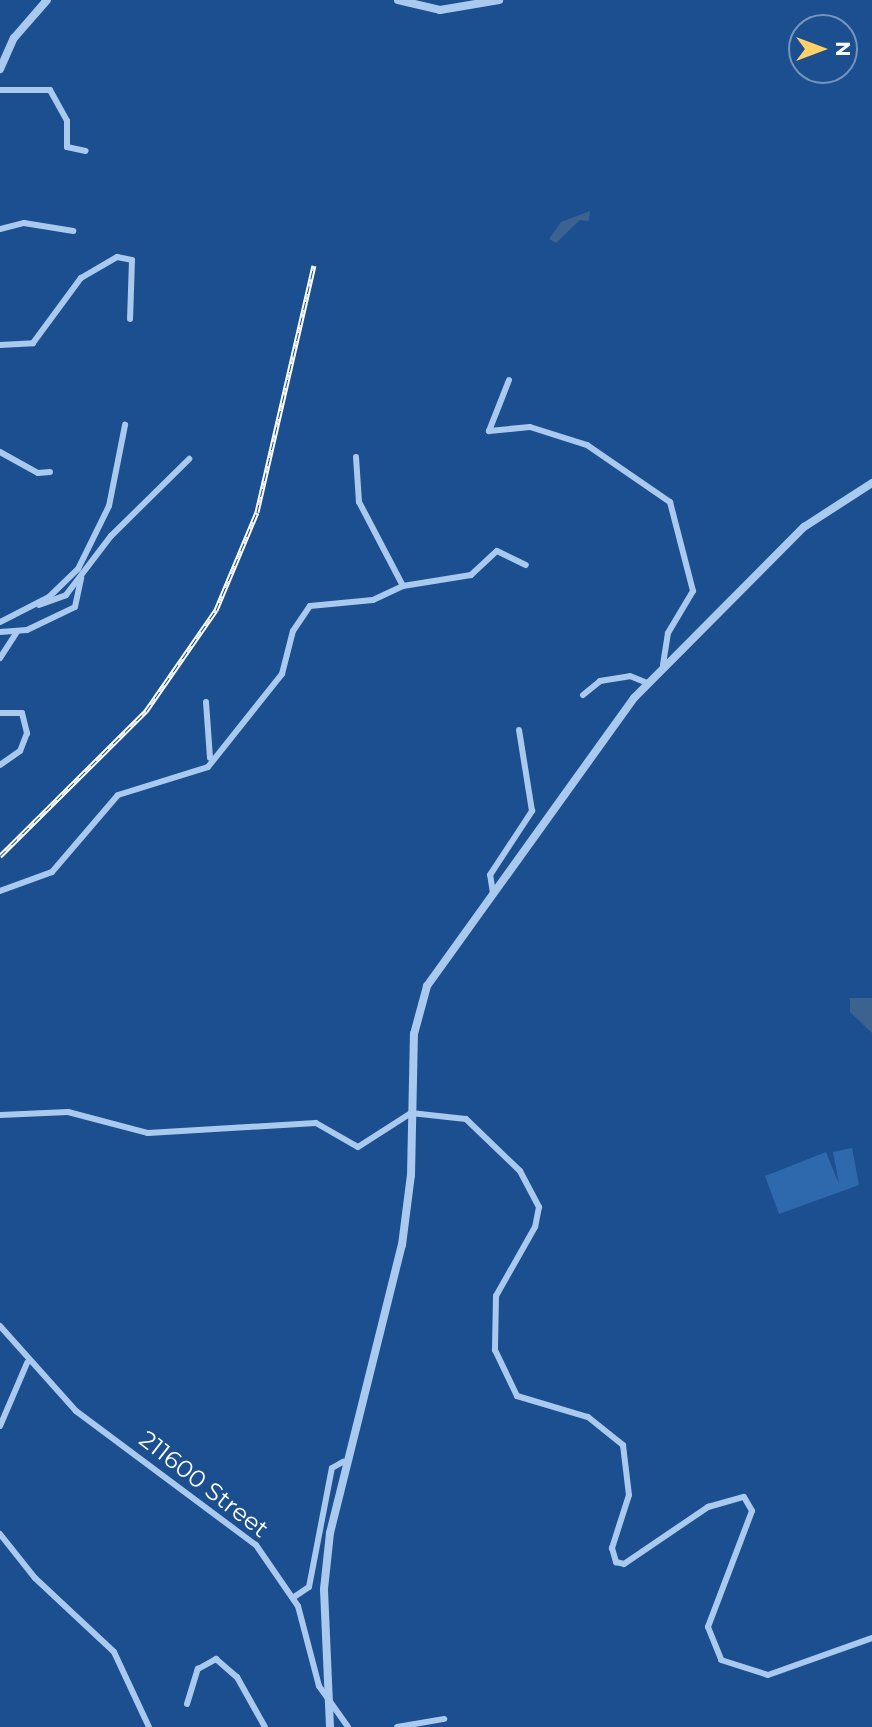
<!DOCTYPE html>
<style>
body{margin:0}
#map{position:relative;width:872px;height:1727px;overflow:hidden;background:#1b4f8f;font-family:Montserrat,sans-serif}
div>[style]{position:absolute}
.green>*{inset:0;background:#2e69ad}
.water>*{inset:0;background:#3c6290}
.minor>*{height:6px;margin:-3px;padding:0 3px;transform-origin:3px;border-radius:3px;background:#a9c9ee}
.tertiary>*{height:8px;margin:-4px;padding:0 4px;transform-origin:4px;border-radius:4px;background:#a9c9ee}
.rail>*{height:5px;margin-top:-2.5px;transform-origin:0;background:repeating-linear-gradient(90deg,#1b4f8f 0 8px,#fff 0 16px);box-sizing:border-box;border-block:2px solid #fff}
span{translate:-50% -50%;white-space:nowrap;text-align:center;line-height:1.15;-webkit-text-stroke:6px #1b4f8f;paint-order:stroke}
.street-label{font-size:24px;color:#fff}
.north{position:absolute;left:788px;top:14px;width:70px;height:70px;box-sizing:border-box;background:#1b4f8f;border:2px solid #7695bc;border-radius:50%;rotate:90deg;font-size:19px;font-weight:700;line-height:28px;text-align:center;color:#fff}
.north::after{content:'';display:block;margin:auto;width:24px;height:32px;background:#ffd166;clip-path:polygon(50% 0,100% 100%,50% 72%,0 100%)}
</style>
<div id="map">
<div class="green">
<i style="clip-path:polygon(852px 1148px,859px 1185px,779px 1214px,765px 1176px,826px 1152px,839px 1184px,833px 1152px)"></i>
</div>
<div class="water">
<i style="clip-path:polygon(590px 211px,589px 221px,580px 220px,556px 243px,549px 239px,561px 222px)"></i>
<i style="clip-path:polygon(850px 998px,872px 998px,872px 1033px,850px 1012px)"></i>
</div>
<div class="minor">
<i style="left:0;top:90px;width:50px"></i>
<i style="left:50px;top:90px;width:35px;rotate:61deg"></i>
<i style="left:67px;top:121px;width:26px;rotate:90deg"></i>
<i style="left:67px;top:147px;width:19px;rotate:12deg"></i>
<i style="left:0;top:229px;width:25px;rotate:-14deg"></i>
<i style="left:24px;top:223px;width:50px;rotate:9.3deg"></i>
<i style="left:0;top:345px;width:33px;rotate:-3deg"></i>
<i style="left:33px;top:343px;width:81px;rotate:-53.6deg"></i>
<i style="left:81px;top:278px;width:42px;rotate:-30.3deg"></i>
<i style="left:117px;top:257px;width:15px;rotate:11deg"></i>
<i style="left:132px;top:260px;width:59px;rotate:91.9deg"></i>
<i style="left:509px;top:380px;width:55px;rotate:111.4deg"></i>
<i style="left:489px;top:431px;width:41px;rotate:-5.6deg"></i>
<i style="left:530px;top:427px;width:60px;rotate:17.5deg"></i>
<i style="left:587px;top:445px;width:101px;rotate:34.5deg"></i>
<i style="left:670px;top:502px;width:92px;rotate:75.5deg"></i>
<i style="left:693px;top:591px;width:49px;rotate:120.8deg"></i>
<i style="left:668px;top:633px;width:32px;rotate:99deg"></i>
<i style="left:0;top:452px;width:43px;rotate:28.9deg"></i>
<i style="left:38px;top:473px;width:12px;rotate:-5deg"></i>
<i style="left:403px;top:586px;width:69px;rotate:-9.2deg"></i>
<i style="left:471px;top:575px;width:35px;rotate:-43deg"></i>
<i style="left:497px;top:551px;width:32px;rotate:26deg"></i>
<i style="left:39px;top:605px;width:29px;rotate:-20deg"></i>
<i style="left:66px;top:595px;width:74px;rotate:-52.7deg"></i>
<i style="left:111px;top:536px;width:110px;rotate:-44.6deg"></i>
<i style="left:0;top:622px;width:55px;rotate:-27deg"></i>
<i style="left:49px;top:597px;width:40px;rotate:-44deg"></i>
<i style="left:78px;top:569px;width:70px;rotate:-63.8deg"></i>
<i style="left:109px;top:506px;width:83px;rotate:-78.8deg"></i>
<i style="left:0;top:632px;width:27px;rotate:-4deg"></i>
<i style="left:27px;top:630px;width:53px;rotate:-25.6deg"></i>
<i style="left:75px;top:607px;width:30px;rotate:-78deg"></i>
<i style="left:0;top:658px;width:30px;rotate:-57deg"></i>
<i style="left:583px;top:695px;width:22px;rotate:-39deg"></i>
<i style="left:600px;top:681px;width:30px;rotate:-9deg"></i>
<i style="left:630px;top:676px;width:18px;rotate:22deg"></i>
<i style="left:206px;top:702px;width:56px;rotate:85.9deg"></i>
<i style="left:0;top:713px;width:22px"></i>
<i style="left:22px;top:713px;width:21px;rotate:76deg"></i>
<i style="left:27px;top:733px;width:19px;rotate:111deg"></i>
<i style="left:20px;top:751px;width:24px;rotate:145deg"></i>
<i style="left:0;top:891px;width:55px;rotate:-20.1deg"></i>
<i style="left:52px;top:872px;width:101px;rotate:-49.4deg"></i>
<i style="left:118px;top:795px;width:94px;rotate:-17.3deg"></i>
<i style="left:208px;top:767px;width:119px;rotate:-51.5deg"></i>
<i style="left:282px;top:674px;width:44px;rotate:-75.7deg"></i>
<i style="left:293px;top:631px;width:30px;rotate:-56deg"></i>
<i style="left:310px;top:606px;width:63px;rotate:-5.4deg"></i>
<i style="left:373px;top:600px;width:33px;rotate:-25deg"></i>
<i style="left:403px;top:586px;width:95px;rotate:-117.6deg"></i>
<i style="left:359px;top:502px;width:45px;rotate:-93.8deg"></i>
<i style="left:493px;top:893px;width:18px;rotate:-99deg"></i>
<i style="left:490px;top:875px;width:77px;rotate:-56.7deg"></i>
<i style="left:532px;top:811px;width:82px;rotate:-99.1deg"></i>
<i style="left:0;top:1115px;width:68px;rotate:-2.5deg"></i>
<i style="left:68px;top:1112px;width:83px;rotate:14.7deg"></i>
<i style="left:148px;top:1133px;width:168px;rotate:-3.4deg"></i>
<i style="left:316px;top:1123px;width:48px;rotate:29.7deg"></i>
<i style="left:358px;top:1147px;width:63px;rotate:-32.7deg"></i>
<i style="left:411px;top:1113px;width:55px;rotate:6.2deg"></i>
<i style="left:466px;top:1119px;width:75px;rotate:43.9deg"></i>
<i style="left:520px;top:1171px;width:41px;rotate:62.2deg"></i>
<i style="left:539px;top:1207px;width:20px;rotate:101deg"></i>
<i style="left:535px;top:1227px;width:79px;rotate:119.5deg"></i>
<i style="left:496px;top:1296px;width:54px;rotate:91.1deg"></i>
<i style="left:495px;top:1350px;width:51px;rotate:64.4deg"></i>
<i style="left:517px;top:1396px;width:74px;rotate:16.5deg"></i>
<i style="left:588px;top:1417px;width:45px;rotate:38.7deg"></i>
<i style="left:623px;top:1445px;width:50px;rotate:83.2deg"></i>
<i style="left:629px;top:1495px;width:56px;rotate:107.8deg"></i>
<i style="left:612px;top:1548px;width:15px;rotate:74deg"></i>
<i style="left:616px;top:1562px;width:8px;rotate:14deg"></i>
<i style="left:624px;top:1564px;width:102px;rotate:-34.2deg"></i>
<i style="left:708px;top:1507px;width:37px;rotate:-16deg"></i>
<i style="left:744px;top:1497px;width:16px;rotate:60deg"></i>
<i style="left:752px;top:1511px;width:124px;rotate:110.8deg"></i>
<i style="left:708px;top:1627px;width:35px;rotate:68deg"></i>
<i style="left:721px;top:1660px;width:49px;rotate:17.7deg"></i>
<i style="left:768px;top:1675px;width:110px;rotate:-19.6deg"></i>
<i style="left:0;top:1326px;width:114px;rotate:48.2deg"></i>
<i style="left:76px;top:1411px;width:224px;rotate:36.7deg"></i>
<i style="left:256px;top:1545px;width:74px;rotate:55.5deg"></i>
<i style="left:298px;top:1606px;width:83px;rotate:75.3deg"></i>
<i style="left:319px;top:1686px;width:50px;rotate:54.7deg"></i>
<i style="left:0;top:1426px;width:69px;rotate:-66.8deg"></i>
<i style="left:0;top:1534px;width:56px;rotate:51.5deg"></i>
<i style="left:35px;top:1578px;width:108px;rotate:43.1deg"></i>
<i style="left:114px;top:1652px;width:83px;rotate:65deg"></i>
<i style="left:294px;top:1597px;width:18px;rotate:-34deg"></i>
<i style="left:309px;top:1587px;width:121px;rotate:-79.1deg"></i>
<i style="left:332px;top:1468px;width:13px;rotate:-29deg"></i>
<i style="left:187px;top:1704px;width:37px;rotate:-73deg"></i>
<i style="left:198px;top:1669px;width:21px;rotate:-29deg"></i>
<i style="left:216px;top:1659px;width:28px;rotate:41deg"></i>
<i style="left:237px;top:1677px;width:57px;rotate:60.8deg"></i>
<i style="left:397px;top:1727px;width:48px;rotate:-9.7deg"></i>
</div>
<div class="tertiary">
<i style="left:398px;top:0;width:43px;rotate:13.4deg"></i>
<i style="left:440px;top:10px;width:60px;rotate:-9.6deg"></i>
<i style="left:0;top:69px;width:34px;rotate:-66deg"></i>
<i style="left:14px;top:38px;width:50px;rotate:-49deg"></i>
<i style="left:330px;top:1727px;width:138px;rotate:-92.5deg"></i>
<i style="left:324px;top:1589px;width:56px;rotate:-83.9deg"></i>
<i style="left:330px;top:1533px;width:297px;rotate:-76deg"></i>
<i style="left:402px;top:1245px;width:71px;rotate:-82.7deg"></i>
<i style="left:411px;top:1175px;width:141px;rotate:-88.8deg"></i>
<i style="left:414px;top:1034px;width:50px;rotate:-74.8deg"></i>
<i style="left:427px;top:986px;width:355px;rotate:-54.3deg"></i>
<i style="left:634px;top:698px;width:241px;rotate:-45.2deg"></i>
<i style="left:804px;top:527px;width:81px;rotate:-32.9deg"></i>
</div>
<div class="rail">
<i style="left:0;top:856px;width:206px;rotate:-44.8deg"></i>
<i style="left:146px;top:711px;width:123px;rotate:-55.3deg"></i>
<i style="left:216px;top:610px;width:106px;rotate:-67.3deg"></i>
<i style="left:257px;top:512px;width:253px;rotate:-77deg"></i>
</div>
<div class="street-label">
<span style="left:204px;top:1484px;rotate:38deg">211600 Street</span>
</div>
<div class="north">N</div>
</div>
